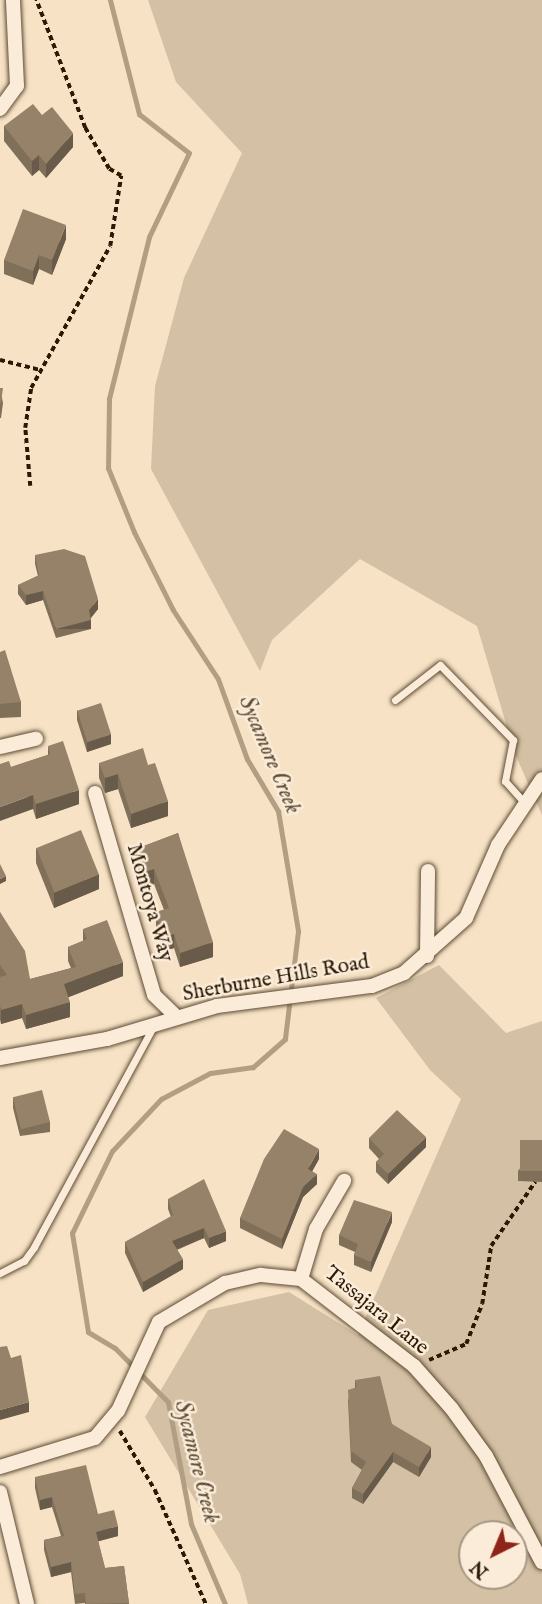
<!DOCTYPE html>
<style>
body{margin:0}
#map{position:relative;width:542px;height:1604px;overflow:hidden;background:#f7e2c5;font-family:"IM FELL English",serif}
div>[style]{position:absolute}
.green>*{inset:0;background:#d4c0a4}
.stream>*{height:5px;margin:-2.5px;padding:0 2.5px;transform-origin:2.5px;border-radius:2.5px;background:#b19e83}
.path>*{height:3.5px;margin-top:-1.75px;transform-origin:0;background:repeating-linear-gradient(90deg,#2a1903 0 5px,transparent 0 8.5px)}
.roads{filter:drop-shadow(0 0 2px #5d4b34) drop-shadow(0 0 2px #5d4b34)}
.service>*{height:7px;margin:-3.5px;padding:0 3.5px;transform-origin:3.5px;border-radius:3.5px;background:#faecd9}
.minor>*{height:14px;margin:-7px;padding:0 7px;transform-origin:7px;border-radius:7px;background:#faecd9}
.wall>*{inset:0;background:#807059}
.shaded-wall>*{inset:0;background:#685b49;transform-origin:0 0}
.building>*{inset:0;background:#958268;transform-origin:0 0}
span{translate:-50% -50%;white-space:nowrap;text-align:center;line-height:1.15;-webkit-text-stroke:5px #faecd9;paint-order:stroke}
.street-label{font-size:21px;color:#2a1903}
.water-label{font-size:23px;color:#604e36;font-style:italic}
.north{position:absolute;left:458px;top:1520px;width:70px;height:70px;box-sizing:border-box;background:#faecd9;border:2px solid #a79883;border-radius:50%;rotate:223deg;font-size:19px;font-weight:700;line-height:28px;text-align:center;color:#2a1903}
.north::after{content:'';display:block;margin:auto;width:24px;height:32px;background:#8f2418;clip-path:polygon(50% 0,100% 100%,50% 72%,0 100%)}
</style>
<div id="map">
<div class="green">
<i style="clip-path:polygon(148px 0,542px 0,542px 815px,515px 754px,477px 626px,360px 559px,272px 640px,260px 671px,151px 469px,155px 386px,184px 278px,242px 153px,176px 82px)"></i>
<i style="clip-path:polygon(evenodd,439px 965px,506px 1033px,542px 1021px,542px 1604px,248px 1604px,240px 1574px,145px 1417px,208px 1310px,289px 1292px,358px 1335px,461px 1099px,430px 1070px,376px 998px,439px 965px,472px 1534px,514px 1534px,514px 1576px,472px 1576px,472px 1534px)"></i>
</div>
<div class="stream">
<i style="left:110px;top:0;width:118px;rotate:75.7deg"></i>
<i style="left:139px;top:114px;width:63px;rotate:38deg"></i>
<i style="left:189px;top:153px;width:93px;rotate:115.5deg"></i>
<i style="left:149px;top:237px;width:167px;rotate:103.9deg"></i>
<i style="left:109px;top:399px;width:69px;rotate:90.8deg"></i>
<i style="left:108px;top:468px;width:69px;rotate:67.9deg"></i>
<i style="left:134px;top:532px;width:87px;rotate:63.4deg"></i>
<i style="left:173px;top:610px;width:82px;rotate:56.9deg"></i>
<i style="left:218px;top:679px;width:85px;rotate:70.1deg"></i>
<i style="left:247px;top:759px;width:61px;rotate:59.2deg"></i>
<i style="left:278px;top:811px;width:122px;rotate:80.5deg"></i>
<i style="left:298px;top:931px;width:109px;rotate:96.9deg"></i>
<i style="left:285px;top:1039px;width:43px;rotate:138.8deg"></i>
<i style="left:253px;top:1067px;width:43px;rotate:172.1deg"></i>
<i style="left:210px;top:1073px;width:55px;rotate:152deg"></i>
<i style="left:161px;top:1099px;width:71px;rotate:133.3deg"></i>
<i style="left:112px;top:1151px;width:91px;rotate:116deg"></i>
<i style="left:72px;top:1233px;width:100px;rotate:80.8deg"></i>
<i style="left:88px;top:1332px;width:31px;rotate:31deg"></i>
<i style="left:115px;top:1348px;width:76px;rotate:45.5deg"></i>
<i style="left:168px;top:1402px;width:124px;rotate:79.3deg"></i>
<i style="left:191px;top:1524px;width:87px;rotate:67deg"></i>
</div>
<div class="path">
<i style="left:0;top:360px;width:41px;rotate:14deg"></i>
<i style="left:30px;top:486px;width:58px;rotate:-94.9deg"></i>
<i style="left:25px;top:428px;width:40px;rotate:-81.5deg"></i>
<i style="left:31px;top:388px;width:162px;rotate:-60.9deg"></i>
<i style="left:110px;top:246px;width:71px;rotate:-81.1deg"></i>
<i style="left:121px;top:176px;width:14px;rotate:-150deg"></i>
<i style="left:109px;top:169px;width:48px;rotate:-120.3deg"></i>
<i style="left:85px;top:128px;width:137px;rotate:-110.9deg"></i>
<i style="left:429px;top:1360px;width:40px;rotate:-23.4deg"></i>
<i style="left:466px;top:1344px;width:43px;rotate:-68.2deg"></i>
<i style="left:482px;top:1304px;width:59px;rotate:-81.2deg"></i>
<i style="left:491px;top:1246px;width:78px;rotate:-55.5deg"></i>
<i style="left:120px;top:1431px;width:69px;rotate:59.3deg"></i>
<i style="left:155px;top:1490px;width:125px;rotate:65.9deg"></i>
</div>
<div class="roads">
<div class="service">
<i style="left:395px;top:700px;width:57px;rotate:-37.9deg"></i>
<i style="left:440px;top:665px;width:105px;rotate:45.8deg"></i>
<i style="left:513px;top:740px;width:42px;rotate:101deg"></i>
<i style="left:505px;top:781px;width:27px;rotate:48deg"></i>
<i style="left:0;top:1273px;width:27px;rotate:-27deg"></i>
<i style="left:24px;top:1261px;width:17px;rotate:-54deg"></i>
<i style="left:34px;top:1247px;width:252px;rotate:-61.6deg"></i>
</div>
<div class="minor">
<i style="left:0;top:109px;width:29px;rotate:-54deg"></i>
<i style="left:17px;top:86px;width:86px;rotate:-92.7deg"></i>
<i style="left:0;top:747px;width:37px;rotate:-13deg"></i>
<i style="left:95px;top:793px;width:210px;rotate:73.7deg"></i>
<i style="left:154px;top:995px;width:32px;rotate:44deg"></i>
<i style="left:427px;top:956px;width:85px;rotate:-89.3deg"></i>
<i style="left:0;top:1058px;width:109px;rotate:-10.1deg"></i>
<i style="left:107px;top:1039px;width:115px;rotate:-16.7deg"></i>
<i style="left:217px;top:1006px;width:156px;rotate:-7.4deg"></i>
<i style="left:372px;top:986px;width:35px;rotate:-22deg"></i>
<i style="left:404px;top:973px;width:83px;rotate:-41.6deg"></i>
<i style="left:466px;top:918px;width:80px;rotate:-66.3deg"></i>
<i style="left:498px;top:845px;width:79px;rotate:-56.3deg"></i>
<i style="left:301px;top:1279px;width:52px;rotate:-73.3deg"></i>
<i style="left:316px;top:1229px;width:56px;rotate:-59.7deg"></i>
<i style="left:0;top:1467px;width:99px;rotate:-17deg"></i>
<i style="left:95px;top:1438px;width:35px;rotate:-50deg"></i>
<i style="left:118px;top:1411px;width:98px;rotate:-65.3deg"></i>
<i style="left:159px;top:1322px;width:77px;rotate:-30.6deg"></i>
<i style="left:225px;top:1283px;width:37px;rotate:-13deg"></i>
<i style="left:261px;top:1275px;width:40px;rotate:5.7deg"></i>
<i style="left:301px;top:1279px;width:143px;rotate:37.6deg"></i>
<i style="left:414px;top:1366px;width:57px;rotate:48.5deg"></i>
<i style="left:452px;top:1409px;width:58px;rotate:54.1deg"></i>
<i style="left:486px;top:1456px;width:120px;rotate:62.2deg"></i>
<i style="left:0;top:1492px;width:115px;rotate:76.4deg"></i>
</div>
</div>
<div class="wall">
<i style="clip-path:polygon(42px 115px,73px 147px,46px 178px,39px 170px,32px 176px,4px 141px,4px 126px)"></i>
<i style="clip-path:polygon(66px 239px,52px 275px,39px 269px,33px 285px,4px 274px,4px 260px)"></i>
<i style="clip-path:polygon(0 388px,3px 403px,1px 418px,0 418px)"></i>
<i style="clip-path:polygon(35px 555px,98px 609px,91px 618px,91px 629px,56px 638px,43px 600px,26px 605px,18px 594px,18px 585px,38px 576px,35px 564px)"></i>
<i style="clip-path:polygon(0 652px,21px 702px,21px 717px,0 718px)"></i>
<i style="clip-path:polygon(77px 710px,111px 744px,87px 752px,77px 720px)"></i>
<i style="clip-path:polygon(48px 746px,79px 804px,36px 819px,33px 809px,11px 767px,48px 755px)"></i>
<i style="clip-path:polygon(99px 763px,148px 765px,168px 816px,131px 828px,118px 789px,105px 793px,99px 778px)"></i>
<i style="clip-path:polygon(178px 833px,213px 957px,180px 967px,174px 948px,164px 951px,156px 927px,156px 912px,164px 910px,154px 884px,145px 887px,136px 864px,136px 849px)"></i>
<i style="clip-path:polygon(36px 848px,99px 889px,54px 908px,36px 863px)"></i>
<i style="clip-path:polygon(0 912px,30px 979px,71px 968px,68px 961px,68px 947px,83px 941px,83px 929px,123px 976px,68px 997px,70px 1017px,26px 1029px,22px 1018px,1px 1024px,0 1020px)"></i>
<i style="clip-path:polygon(13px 1098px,50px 1122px,50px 1132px,20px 1136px,13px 1108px)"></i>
<i style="clip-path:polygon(369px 1138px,426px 1147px,388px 1184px,376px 1172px,376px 1162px,379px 1159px,369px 1148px)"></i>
<i style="clip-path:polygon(542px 1140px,542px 1182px,518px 1181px,518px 1171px)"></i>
<i style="clip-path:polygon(319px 1159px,312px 1171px,317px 1184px,303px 1197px,282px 1249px,240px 1228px,240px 1218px)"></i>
<i style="clip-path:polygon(168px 1199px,226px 1241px,209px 1248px,204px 1238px,177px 1250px,183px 1269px,143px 1292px,125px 1253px,125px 1242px,171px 1217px,168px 1209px)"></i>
<i style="clip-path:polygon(392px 1222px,371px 1272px,354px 1265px,354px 1255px,355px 1252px,339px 1245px,339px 1235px)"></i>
<i style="clip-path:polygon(355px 1380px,392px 1424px,431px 1457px,419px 1477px,393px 1462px,363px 1504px,352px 1498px,352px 1488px,362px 1470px,351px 1462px,348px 1400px,355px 1388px)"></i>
<i style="clip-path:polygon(35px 1477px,98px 1514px,118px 1536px,98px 1541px,105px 1568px,124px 1566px,129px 1604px,85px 1604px,85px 1603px,75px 1604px,71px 1572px,51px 1577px,44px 1550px,44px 1540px,61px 1536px,52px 1507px,40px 1510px,35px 1488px)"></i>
</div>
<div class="shaded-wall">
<i style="clip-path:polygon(73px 133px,73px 147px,46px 178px,46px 164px)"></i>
<i style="clip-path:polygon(39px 155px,39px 170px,32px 176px,32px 161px)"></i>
<i style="clip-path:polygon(66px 225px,66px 239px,52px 275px,52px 260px)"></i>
<i style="clip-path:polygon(39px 255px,39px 269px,33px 285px,33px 271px)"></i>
<i style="clip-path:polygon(43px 591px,43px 600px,26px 605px,26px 595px)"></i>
<i style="clip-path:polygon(98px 599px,98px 609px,89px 620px,89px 610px)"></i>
<i style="left:91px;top:620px;width:9px;height:36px;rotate:90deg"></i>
<i style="clip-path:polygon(111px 734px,111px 744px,87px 752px,87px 742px)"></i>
<i style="clip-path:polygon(118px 774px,118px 789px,105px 793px,105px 778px)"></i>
<i style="clip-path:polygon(79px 790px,79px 804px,36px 819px,36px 804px)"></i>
<i style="clip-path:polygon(33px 795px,33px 809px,0 821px,0 807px)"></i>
<i style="clip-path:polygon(168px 801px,168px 816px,131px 828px,131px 814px)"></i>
<i style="clip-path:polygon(154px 869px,154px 884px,145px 887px,145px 872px)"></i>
<i style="clip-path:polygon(99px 874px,99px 889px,54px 908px,54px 893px)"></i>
<i style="clip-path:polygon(6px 876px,6px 881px,0 884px,0 879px)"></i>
<i style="clip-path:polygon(174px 934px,174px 948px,164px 951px,164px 937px)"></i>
<i style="clip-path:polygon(213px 942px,213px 957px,180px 967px,180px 953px)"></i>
<i style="clip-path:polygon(123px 962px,123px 976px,64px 999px,64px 984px)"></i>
<i style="clip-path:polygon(70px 1002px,70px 1017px,26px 1029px,26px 1015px)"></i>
<i style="clip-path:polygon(22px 1004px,22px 1018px,1px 1024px,1px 1010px)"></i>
<i style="clip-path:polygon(426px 1137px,426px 1147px,388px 1184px,388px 1174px)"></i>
<i style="clip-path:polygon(319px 1149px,319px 1159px,308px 1179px,308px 1169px)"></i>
<i style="clip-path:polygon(317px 1174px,317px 1184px,303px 1197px,282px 1249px,282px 1239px,303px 1187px)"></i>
<i style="clip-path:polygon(392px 1212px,392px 1222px,371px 1272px,371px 1262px)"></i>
<i style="clip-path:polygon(204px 1228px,204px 1238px,172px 1251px,172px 1241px)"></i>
<i style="clip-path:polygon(226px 1231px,226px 1241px,209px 1248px,209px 1238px)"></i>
<i style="clip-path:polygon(183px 1259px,183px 1269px,143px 1292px,143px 1282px)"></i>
<i style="clip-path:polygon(29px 1402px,29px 1412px,0 1420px,0 1410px)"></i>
<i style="clip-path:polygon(431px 1447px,431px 1457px,419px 1477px,419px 1467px)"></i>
<i style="clip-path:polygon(393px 1452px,393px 1462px,363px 1504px,363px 1494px)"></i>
<i style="clip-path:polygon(52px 1497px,52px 1507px,40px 1510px,40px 1500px)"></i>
<i style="clip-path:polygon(118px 1526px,118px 1536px,96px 1542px,96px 1532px)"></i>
<i style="clip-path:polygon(71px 1562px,71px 1572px,51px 1577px,51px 1567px)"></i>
</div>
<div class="building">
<i style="clip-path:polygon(33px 104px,42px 115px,52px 107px,73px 133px,46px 164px,39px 155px,32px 161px,4px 126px)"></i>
<i style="clip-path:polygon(23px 209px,66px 225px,52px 260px,39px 255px,33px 271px,4px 260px)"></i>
<i style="clip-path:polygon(0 388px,3px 388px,1px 403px,0 403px)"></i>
<i style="clip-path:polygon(64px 549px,85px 556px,98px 599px,89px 610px,91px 620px,56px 629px,43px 591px,26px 595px,18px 585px,39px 575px,35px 555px)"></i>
<i style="clip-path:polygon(5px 650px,21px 702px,0 704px,0 652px)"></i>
<i style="left:101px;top:703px;width:33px;height:25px;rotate:72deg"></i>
<i style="clip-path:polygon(63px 741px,79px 790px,36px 804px,33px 795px,0 807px,0 764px,9px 761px,11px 767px,50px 754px,48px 746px)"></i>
<i style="clip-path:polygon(143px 748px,148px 765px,155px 763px,168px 801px,131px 814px,118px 774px,105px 778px,99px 763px)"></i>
<i style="left:81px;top:830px;width:48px;height:48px;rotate:68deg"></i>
<i style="clip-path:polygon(178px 833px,213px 942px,180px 953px,174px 934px,164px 937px,156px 912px,169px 908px,154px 869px,145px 872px,136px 849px)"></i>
<i style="clip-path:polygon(0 864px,6px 876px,0 879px)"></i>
<i style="clip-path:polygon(0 912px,25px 951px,30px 979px,76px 967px,68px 947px,87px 939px,83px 929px,107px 920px,123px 962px,64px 984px,70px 1002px,26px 1015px,22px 1004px,1px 1010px,0 1005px,0 977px,7px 975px,0 965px)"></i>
<i style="left:42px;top:1090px;width:33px;height:30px;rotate:76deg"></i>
<i style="clip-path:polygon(397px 1110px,426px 1137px,388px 1174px,376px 1162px,384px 1154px,369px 1138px)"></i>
<i style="clip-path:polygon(284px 1129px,319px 1149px,308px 1169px,317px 1174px,303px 1187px,282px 1239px,240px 1218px,264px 1159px)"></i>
<i style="left:520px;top:1140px;width:22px;height:31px"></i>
<i style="clip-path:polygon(204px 1179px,226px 1231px,209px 1238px,204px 1228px,172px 1241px,183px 1259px,143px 1282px,125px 1242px,173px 1215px,168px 1199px)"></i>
<i style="clip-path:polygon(354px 1200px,392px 1212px,371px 1262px,354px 1255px,358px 1244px,339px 1235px)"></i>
<i style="clip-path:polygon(7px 1346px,11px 1358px,21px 1355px,29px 1402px,0 1410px,0 1347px)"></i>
<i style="clip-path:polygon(380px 1376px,392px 1424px,431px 1447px,419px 1467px,393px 1452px,363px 1494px,352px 1488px,366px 1462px,351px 1451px,348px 1390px,357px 1387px,355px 1380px)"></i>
<i style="clip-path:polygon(86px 1465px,98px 1514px,114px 1510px,118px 1526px,96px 1532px,105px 1568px,124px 1566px,129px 1603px,86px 1604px,85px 1593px,75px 1594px,71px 1562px,51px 1567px,44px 1540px,64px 1536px,52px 1497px,40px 1500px,35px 1477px)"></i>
</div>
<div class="street-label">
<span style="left:149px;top:903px;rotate:74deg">Montoya Way</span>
<span style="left:276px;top:979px;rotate:-10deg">Sherburne Hills Road</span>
<span style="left:376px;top:1311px;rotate:39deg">Tassajara Lane</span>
</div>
<div class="water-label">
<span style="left:269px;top:755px;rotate:67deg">Sycamore Creek</span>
<span style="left:196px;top:1462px;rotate:76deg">Sycamore Creek</span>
</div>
<div class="north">N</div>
</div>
